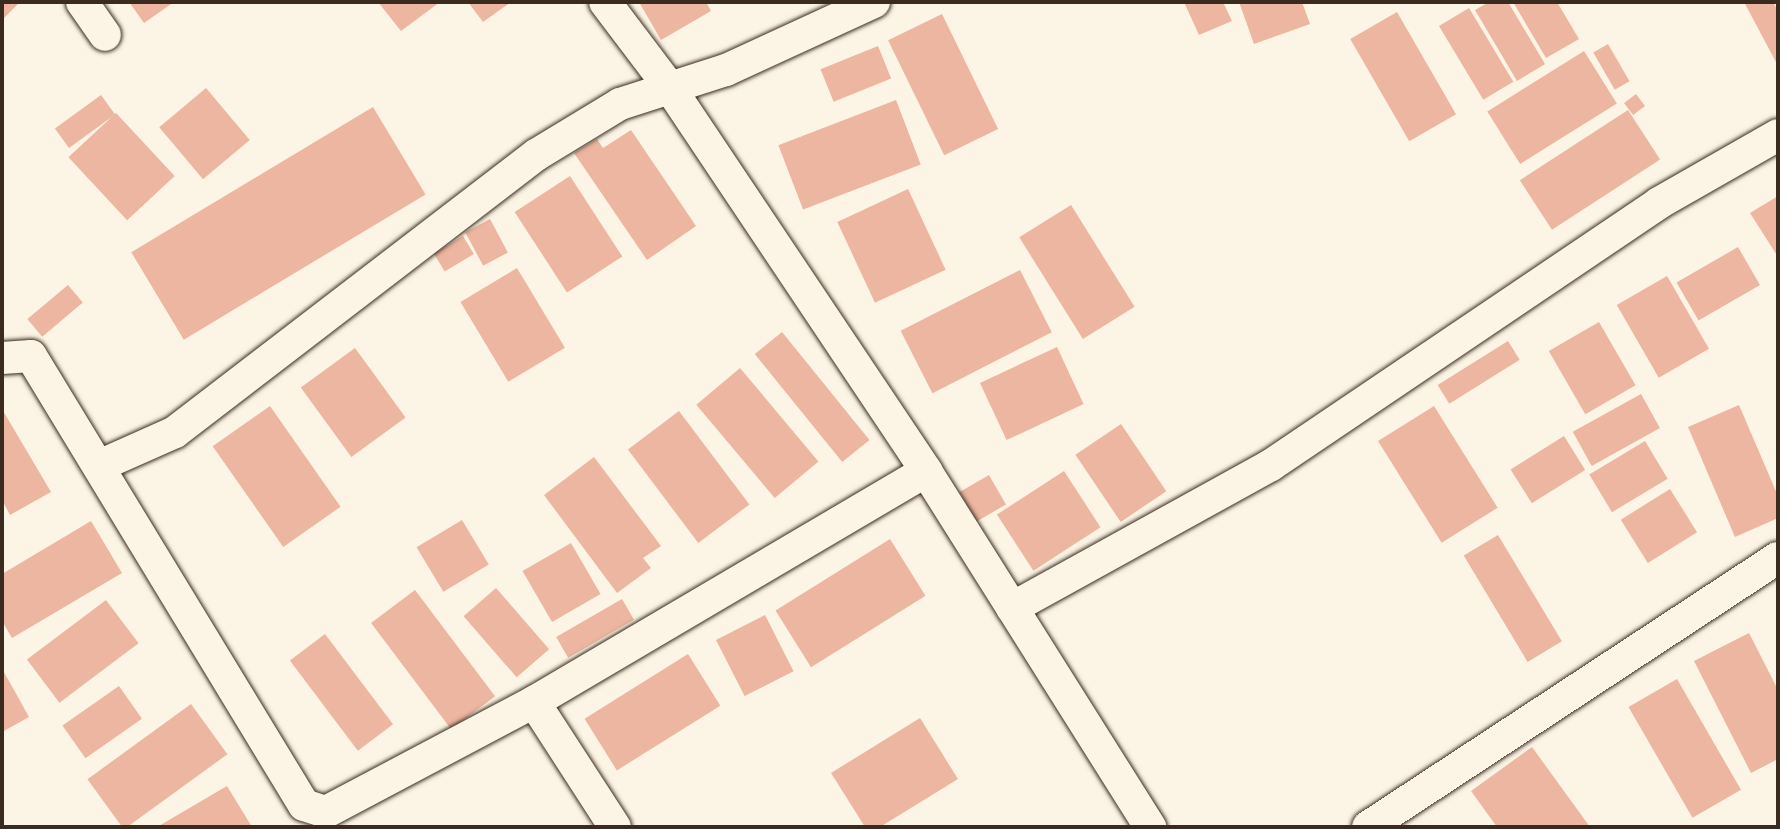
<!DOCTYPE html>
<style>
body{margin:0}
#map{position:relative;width:1780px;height:829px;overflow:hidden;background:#fcf5e5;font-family:Caveat,sans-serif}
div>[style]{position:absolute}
.building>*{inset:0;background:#ecb6a0;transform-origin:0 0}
.roads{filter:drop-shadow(0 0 2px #3b2a1e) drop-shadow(0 0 2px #3b2a1e)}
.minor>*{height:32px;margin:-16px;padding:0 16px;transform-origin:16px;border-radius:16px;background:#fcf5e5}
span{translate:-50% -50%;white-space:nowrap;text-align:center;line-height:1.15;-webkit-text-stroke:7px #fcf5e5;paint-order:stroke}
.frame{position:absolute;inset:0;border:4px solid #3b2a1e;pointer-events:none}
</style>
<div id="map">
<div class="building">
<i style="clip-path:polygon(2px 2px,20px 2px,2px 20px)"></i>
<i style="clip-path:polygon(129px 2px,174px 2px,144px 23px)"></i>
<i style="clip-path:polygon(378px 2px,440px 2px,401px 31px)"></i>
<i style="clip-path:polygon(468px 2px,511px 2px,483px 22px)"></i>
<i style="clip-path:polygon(639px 2px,706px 2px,711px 11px,661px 40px)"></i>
<i style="clip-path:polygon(1184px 2px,1223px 2px,1232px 21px,1199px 35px)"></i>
<i style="clip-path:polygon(1239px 2px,1302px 2px,1310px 24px,1254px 44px)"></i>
<i style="clip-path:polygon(1489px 2px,1508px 2px,1545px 64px,1517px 81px,1475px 10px)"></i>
<i style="clip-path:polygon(1513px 2px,1557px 2px,1579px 39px,1546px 58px)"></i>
<i style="clip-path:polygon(1744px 2px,1773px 2px,1778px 11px,1778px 66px)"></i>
<i style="left:1469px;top:8px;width:86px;height:35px;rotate:59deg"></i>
<i style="left:1397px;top:12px;width:118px;height:54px;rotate:60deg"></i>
<i style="left:942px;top:14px;width:128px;height:60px;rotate:64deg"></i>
<i style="left:1608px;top:44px;width:43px;height:17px;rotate:60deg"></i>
<i style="left:878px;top:46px;width:35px;height:62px;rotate:68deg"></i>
<i style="left:1584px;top:51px;width:62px;height:114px;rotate:58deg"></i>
<i style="left:206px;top:88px;width:68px;height:61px;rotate:50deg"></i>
<i style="left:1636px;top:94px;width:15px;height:15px;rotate:53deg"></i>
<i style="left:101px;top:95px;width:24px;height:57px;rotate:54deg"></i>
<i style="left:896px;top:100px;width:69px;height:126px;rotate:69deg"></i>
<i style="left:373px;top:107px;width:102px;height:282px;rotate:59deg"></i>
<i style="left:1628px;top:110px;width:59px;height:129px;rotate:57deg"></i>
<i style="left:116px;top:113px;width:86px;height:65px;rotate:47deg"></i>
<i style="clip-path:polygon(631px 130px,696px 226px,647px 260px,574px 153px,597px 139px,603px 148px)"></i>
<i style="left:570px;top:176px;width:96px;height:66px;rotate:57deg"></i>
<i style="left:908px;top:189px;width:89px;height:78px;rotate:65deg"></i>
<i style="clip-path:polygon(1778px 196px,1778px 257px,1750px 213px)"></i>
<i style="left:1071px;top:205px;width:120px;height:61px;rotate:58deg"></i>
<i style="left:490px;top:219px;width:38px;height:28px;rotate:62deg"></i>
<i style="left:463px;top:236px;width:21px;height:34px;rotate:59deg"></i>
<i style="left:1738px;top:247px;width:44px;height:71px;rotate:60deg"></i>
<i style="left:517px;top:268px;width:93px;height:66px;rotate:59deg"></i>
<i style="left:1020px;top:270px;width:70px;height:134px;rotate:63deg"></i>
<i style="left:1667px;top:276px;width:84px;height:58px;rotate:60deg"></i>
<i style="left:68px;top:285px;width:23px;height:53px;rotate:50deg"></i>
<i style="left:1599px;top:322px;width:73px;height:58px;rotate:60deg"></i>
<i style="left:782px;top:332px;width:139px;height:35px;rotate:51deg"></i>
<i style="left:1508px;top:341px;width:22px;height:83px;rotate:58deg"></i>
<i style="left:1057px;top:347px;width:63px;height:85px;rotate:65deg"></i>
<i style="left:355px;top:348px;width:86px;height:67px;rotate:54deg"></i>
<i style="left:740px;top:368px;width:122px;height:57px;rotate:50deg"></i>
<i style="left:1641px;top:394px;width:39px;height:78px;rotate:61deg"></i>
<i style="clip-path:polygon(1739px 405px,1778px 496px,1778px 518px,1735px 537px,1688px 427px)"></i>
<i style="left:270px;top:406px;width:123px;height:70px;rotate:55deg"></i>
<i style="left:1434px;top:406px;width:120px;height:66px;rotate:58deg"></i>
<i style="clip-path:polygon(2px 409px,51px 492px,10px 515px,2px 500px)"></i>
<i style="left:679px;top:411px;width:117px;height:64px;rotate:53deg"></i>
<i style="left:1121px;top:424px;width:81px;height:55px;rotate:56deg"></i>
<i style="left:1564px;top:436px;width:40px;height:63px;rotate:58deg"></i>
<i style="left:1645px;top:441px;width:44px;height:65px;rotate:59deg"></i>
<i style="clip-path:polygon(594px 457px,661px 546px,643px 558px,651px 568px,617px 593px,544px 495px)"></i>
<i style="left:1064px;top:471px;width:67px;height:80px;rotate:57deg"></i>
<i style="left:989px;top:475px;width:34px;height:34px;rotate:60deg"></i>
<i style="left:1670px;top:489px;width:51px;height:58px;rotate:58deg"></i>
<i style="left:462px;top:520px;width:52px;height:53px;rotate:59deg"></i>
<i style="clip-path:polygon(91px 521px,122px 573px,12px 638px,2px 621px,2px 574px)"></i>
<i style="left:1498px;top:535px;width:124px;height:40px;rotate:59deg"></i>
<i style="left:890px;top:539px;width:67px;height:135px;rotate:58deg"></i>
<i style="left:571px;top:543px;width:59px;height:56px;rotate:60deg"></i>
<i style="left:496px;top:588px;width:81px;height:43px;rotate:49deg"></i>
<i style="left:415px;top:590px;width:133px;height:55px;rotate:53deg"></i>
<i style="left:622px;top:599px;width:24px;height:76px;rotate:60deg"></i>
<i style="left:106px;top:600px;width:54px;height:99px;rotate:53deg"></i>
<i style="left:765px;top:615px;width:63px;height:55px;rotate:63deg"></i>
<i style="clip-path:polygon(1749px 633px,1778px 690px,1778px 759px,1751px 773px,1694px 661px)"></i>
<i style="left:325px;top:634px;width:113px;height:44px;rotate:53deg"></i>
<i style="left:688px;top:654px;width:61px;height:122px;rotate:58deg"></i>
<i style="clip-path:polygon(4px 672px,29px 717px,2px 732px,2px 674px)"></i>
<i style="left:1677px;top:679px;width:128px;height:56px;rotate:60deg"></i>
<i style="left:119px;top:686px;width:40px;height:69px;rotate:55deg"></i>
<i style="left:191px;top:704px;width:62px;height:128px;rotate:54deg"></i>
<i style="clip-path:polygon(920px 718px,958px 779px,880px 827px,865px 827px,831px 773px)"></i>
<i style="clip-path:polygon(1532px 747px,1590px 827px,1497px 827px,1471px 791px)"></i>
<i style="clip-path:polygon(227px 786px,252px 827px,157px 827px)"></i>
</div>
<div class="roads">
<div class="minor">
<i style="left:82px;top:2px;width:40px;rotate:55.1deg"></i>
<i style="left:605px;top:2px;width:108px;rotate:52.9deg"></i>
<i style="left:670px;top:88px;width:461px;rotate:56.2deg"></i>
<i style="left:926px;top:471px;width:421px;rotate:57.8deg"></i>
<i style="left:2px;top:358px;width:29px;rotate:-4deg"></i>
<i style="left:31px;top:356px;width:525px;rotate:58.7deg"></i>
<i style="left:304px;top:805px;width:23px;rotate:18deg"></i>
<i style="left:326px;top:812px;width:235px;rotate:-27.9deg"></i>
<i style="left:534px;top:702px;width:455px;rotate:-30.5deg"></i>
<i style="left:101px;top:465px;width:81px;rotate:-24deg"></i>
<i style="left:175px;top:432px;width:455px;rotate:-37.5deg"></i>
<i style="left:536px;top:155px;width:98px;rotate:-31.3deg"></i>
<i style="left:620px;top:104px;width:111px;rotate:-17.8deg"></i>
<i style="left:726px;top:70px;width:163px;rotate:-24.7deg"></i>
<i style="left:1012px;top:608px;width:296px;rotate:-28.9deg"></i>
<i style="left:1271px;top:465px;width:468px;rotate:-34deg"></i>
<i style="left:1659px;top:203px;width:137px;rotate:-29.7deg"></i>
<i style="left:534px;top:702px;width:149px;rotate:57.1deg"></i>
<i style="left:1368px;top:827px;width:490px;rotate:-33.3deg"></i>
</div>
</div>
<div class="frame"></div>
</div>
